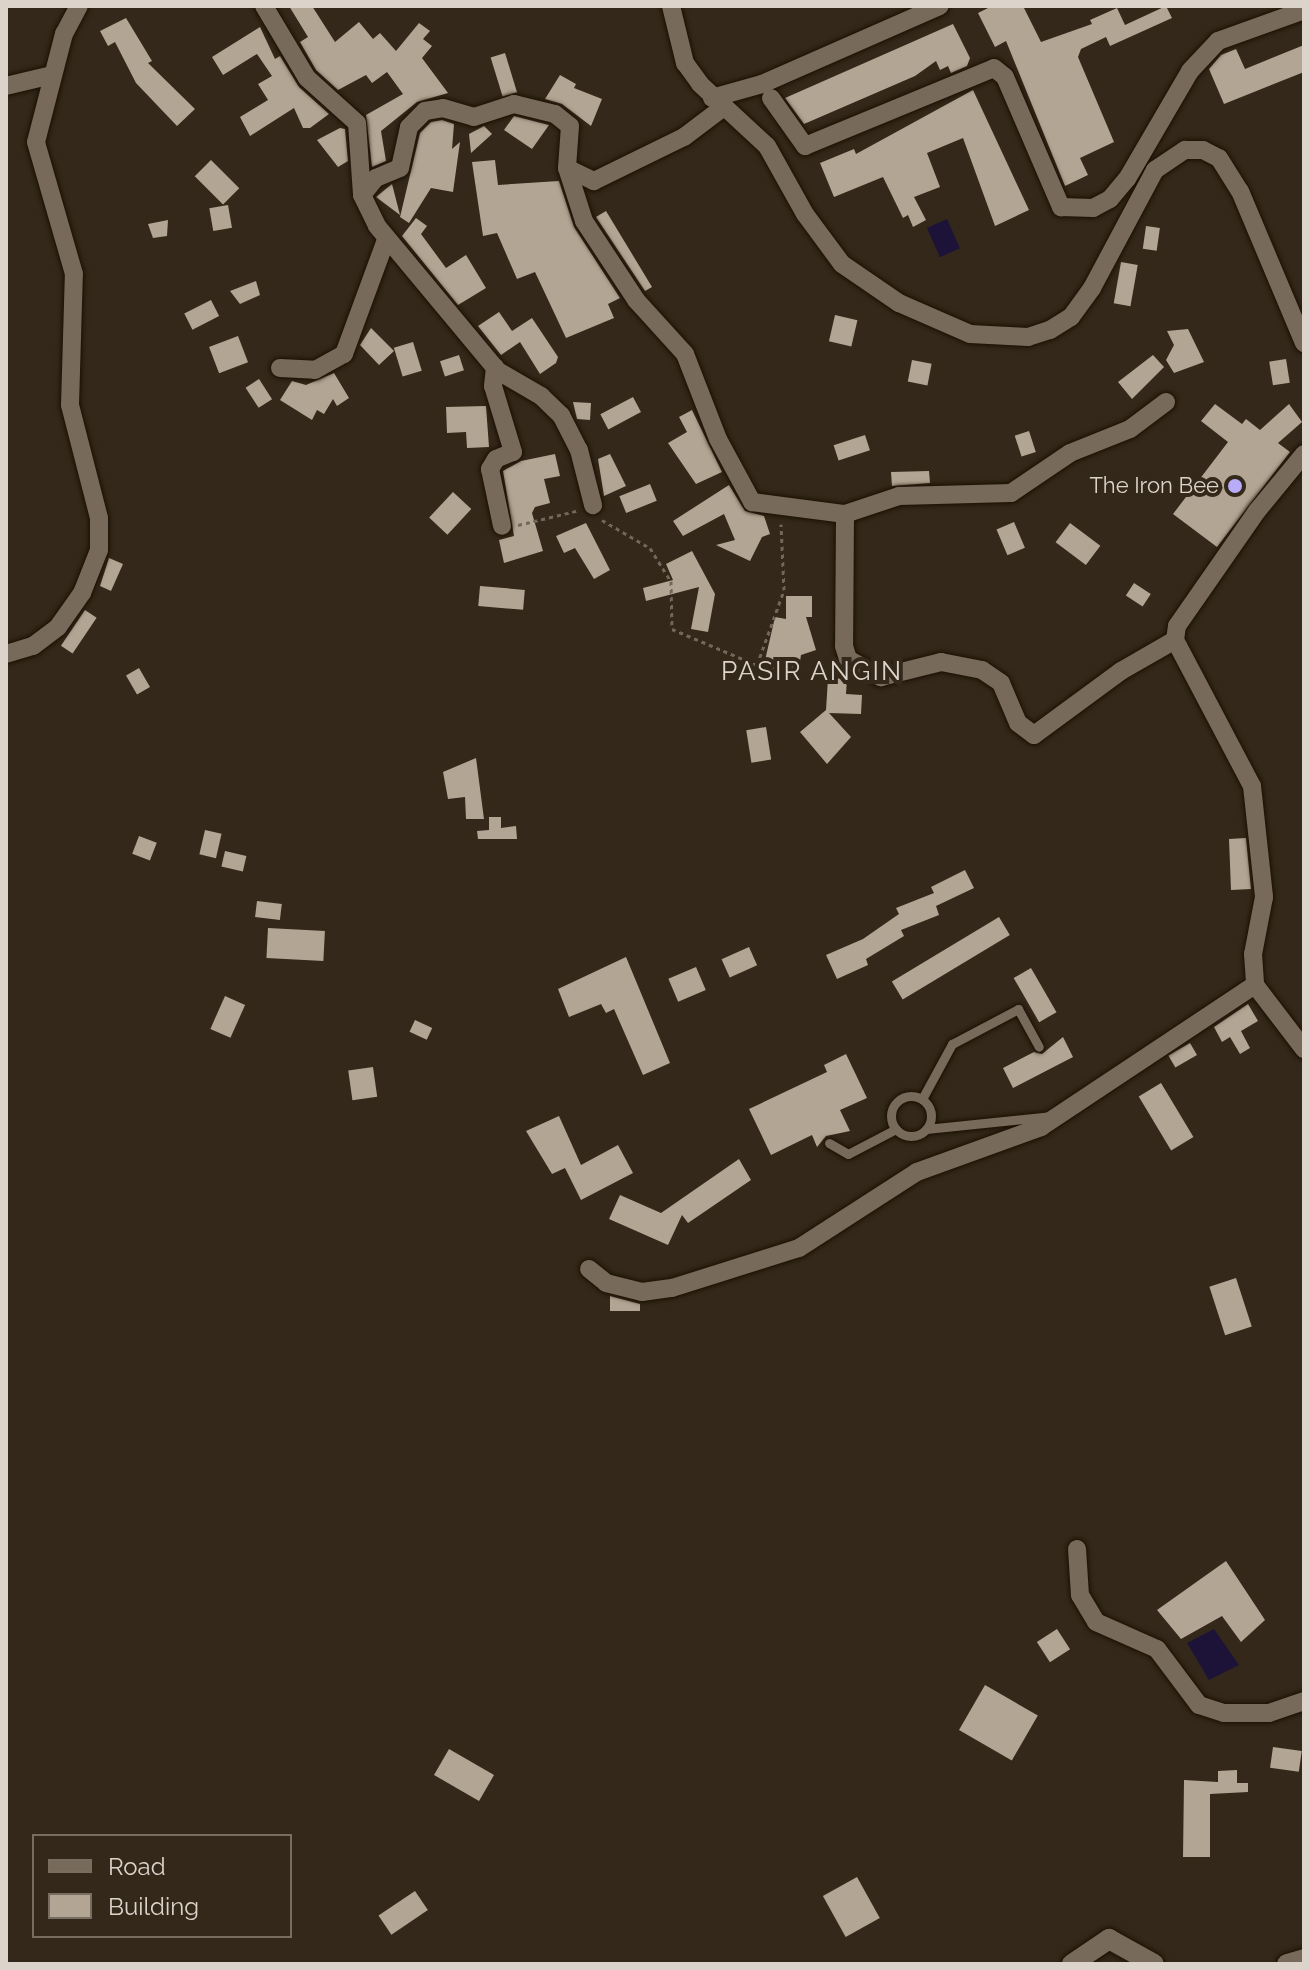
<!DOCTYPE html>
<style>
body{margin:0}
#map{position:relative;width:1310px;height:1970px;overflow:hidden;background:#332819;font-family:Raleway,sans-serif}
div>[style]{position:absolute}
.water>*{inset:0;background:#1d1339;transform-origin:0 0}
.building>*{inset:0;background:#b3a593;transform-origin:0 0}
.path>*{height:3px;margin-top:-1.5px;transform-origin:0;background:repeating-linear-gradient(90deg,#71675a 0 4px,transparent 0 8px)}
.roads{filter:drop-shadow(0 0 2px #1b1004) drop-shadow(0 0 2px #1b1004)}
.lane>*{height:9px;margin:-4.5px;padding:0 4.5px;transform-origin:4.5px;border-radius:4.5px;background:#786a5a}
.lane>.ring{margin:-4.5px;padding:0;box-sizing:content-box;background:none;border:9px solid #786a5a;border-radius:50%}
.street>*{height:18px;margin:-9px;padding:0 9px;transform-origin:9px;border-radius:9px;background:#786a5a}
.secondary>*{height:20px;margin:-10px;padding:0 10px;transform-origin:10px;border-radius:10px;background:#786a5a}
.dots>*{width:22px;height:22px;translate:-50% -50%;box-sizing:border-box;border:4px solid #332819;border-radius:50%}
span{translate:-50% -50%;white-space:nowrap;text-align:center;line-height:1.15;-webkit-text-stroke:8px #332819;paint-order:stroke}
.poi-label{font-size:22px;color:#dcd4cb}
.right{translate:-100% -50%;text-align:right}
.quarter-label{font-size:26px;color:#dcd4cb;letter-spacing:2px}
.frame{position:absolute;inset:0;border:8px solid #dcd4cb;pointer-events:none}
.legend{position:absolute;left:32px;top:1834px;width:260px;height:104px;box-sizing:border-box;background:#332819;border:2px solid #776d60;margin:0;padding:10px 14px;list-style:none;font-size:24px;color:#dcd4cb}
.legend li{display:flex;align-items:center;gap:16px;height:40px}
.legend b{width:40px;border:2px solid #776d60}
</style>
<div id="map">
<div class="water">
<i style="left:947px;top:219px;width:32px;height:22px;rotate:66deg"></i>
<i style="clip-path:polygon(1214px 1629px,1239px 1665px,1209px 1680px,1187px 1643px)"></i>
</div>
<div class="building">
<i style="clip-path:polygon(289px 6px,312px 6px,335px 42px,359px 22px,373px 39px,380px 33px,396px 51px,419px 23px,430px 31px,423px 39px,432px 46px,422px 58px,448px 93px,417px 102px,381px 131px,386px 161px,372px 167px,366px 115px,403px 94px,387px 72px,372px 83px,366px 75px,338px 90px,316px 70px,300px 42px,308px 37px)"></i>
<i style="clip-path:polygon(992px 6px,1023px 6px,1041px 42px,1092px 24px,1090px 20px,1117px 8px,1125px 25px,1166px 6px,1172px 18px,1110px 46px,1106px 37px,1081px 49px,1078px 57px,1114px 142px,1080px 158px,1088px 175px,1065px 186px,1006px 41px,995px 47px,978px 13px)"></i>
<i style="clip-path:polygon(126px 18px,152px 61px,148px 63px,195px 109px,177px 126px,136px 83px,115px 42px,108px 46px,100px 31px)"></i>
<i style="clip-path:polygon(953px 24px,970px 58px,967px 66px,951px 73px,948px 66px,940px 70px,936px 61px,915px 76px,804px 124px,785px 98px)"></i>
<i style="clip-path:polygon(260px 27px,275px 59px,280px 56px,299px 87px,329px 114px,310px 128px,303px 128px,294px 108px,250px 136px,240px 117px,268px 100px,258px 84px,272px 76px,257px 54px,223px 75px,212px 57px)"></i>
<i style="clip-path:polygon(1304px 45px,1304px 72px,1224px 104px,1209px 69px,1221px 55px,1236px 49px,1245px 69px)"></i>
<i style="left:505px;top:53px;width:41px;height:15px;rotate:73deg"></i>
<i style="clip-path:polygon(560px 75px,576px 84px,574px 88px,602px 99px,591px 126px,562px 104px,545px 99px)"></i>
<i style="clip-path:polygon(973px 90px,1029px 210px,995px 226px,963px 138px,927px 153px,940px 187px,914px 197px,926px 220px,913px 227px,908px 215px,903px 218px,883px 177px,834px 197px,820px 163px,854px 149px,856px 154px)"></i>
<i style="clip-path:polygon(514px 116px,549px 125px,532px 149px,504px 130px)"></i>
<i style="clip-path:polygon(442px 120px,454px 124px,452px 149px,460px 142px,453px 192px,431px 188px,409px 223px,400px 217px,420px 133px,431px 122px)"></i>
<i style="clip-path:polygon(484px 126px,492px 134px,471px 153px,469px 134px)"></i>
<i style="clip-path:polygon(340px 128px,345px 129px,348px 161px,338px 167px,317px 140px)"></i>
<i style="left:211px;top:160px;width:40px;height:23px;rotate:45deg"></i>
<i style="clip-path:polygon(495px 160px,498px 185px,559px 181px,574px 227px,620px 298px,608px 304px,614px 318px,566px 338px,535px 272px,517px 279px,497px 233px,483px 236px,472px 162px)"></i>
<i style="clip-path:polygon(392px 184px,400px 215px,376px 197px)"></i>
<i style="left:228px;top:205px;width:23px;height:19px;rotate:80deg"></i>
<i style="clip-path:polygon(606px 211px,652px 287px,645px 291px,596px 217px)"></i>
<i style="clip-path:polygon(416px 218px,427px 226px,421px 234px,446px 268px,466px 255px,486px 288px,458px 305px,402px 236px)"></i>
<i style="clip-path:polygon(168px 220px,167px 236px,153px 238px,148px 224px)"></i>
<i style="left:1146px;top:226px;width:14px;height:23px;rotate:8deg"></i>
<i style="left:1121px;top:262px;width:17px;height:42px;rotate:10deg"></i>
<i style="clip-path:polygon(256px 281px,260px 295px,240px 304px,230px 291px)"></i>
<i style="left:211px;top:300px;width:18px;height:30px;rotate:63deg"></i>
<i style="clip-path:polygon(499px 312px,512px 331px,532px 318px,558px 357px,556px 363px,540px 374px,520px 342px,501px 355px,478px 326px)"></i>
<i style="left:835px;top:315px;width:23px;height:27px;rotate:13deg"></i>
<i style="clip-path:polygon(371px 328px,394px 351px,379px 365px,360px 345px)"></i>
<i style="clip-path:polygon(1188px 329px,1204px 362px,1174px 373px,1166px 360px,1174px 345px,1167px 331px)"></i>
<i style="left:238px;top:336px;width:28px;height:31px;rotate:69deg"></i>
<i style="left:413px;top:342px;width:30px;height:20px;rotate:73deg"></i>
<i style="left:459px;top:355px;width:16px;height:20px;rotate:72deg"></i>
<i style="clip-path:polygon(1153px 355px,1164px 367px,1132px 399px,1118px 382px)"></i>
<i style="left:1286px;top:359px;width:24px;height:17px;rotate:81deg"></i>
<i style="left:912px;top:360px;width:20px;height:22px;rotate:11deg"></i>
<i style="clip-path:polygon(334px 373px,349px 398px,337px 406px,333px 399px,324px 414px,317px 410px,312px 420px,280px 400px,292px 381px,306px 385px)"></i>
<i style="left:259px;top:379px;width:24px;height:16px;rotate:57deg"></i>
<i style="left:633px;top:397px;width:17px;height:37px;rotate:62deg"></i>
<i style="clip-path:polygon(573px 402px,591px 403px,590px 420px,577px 419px)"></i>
<i style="clip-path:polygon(1215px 404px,1242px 424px,1246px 419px,1260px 430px,1289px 404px,1302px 422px,1278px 443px,1290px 452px,1217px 547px,1173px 514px,1228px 442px,1201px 421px)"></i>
<i style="clip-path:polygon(486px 406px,489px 447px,467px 448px,466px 432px,447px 433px,446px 407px)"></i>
<i style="clip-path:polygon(692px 410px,722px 472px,696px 484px,668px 443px,687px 432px,679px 417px)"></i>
<i style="left:1029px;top:431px;width:22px;height:15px;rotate:72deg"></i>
<i style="left:865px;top:435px;width:16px;height:33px;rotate:72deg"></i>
<i style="clip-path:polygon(555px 454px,560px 476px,544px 479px,550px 503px,535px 507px,532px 513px,543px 551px,504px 563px,499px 540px,514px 536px,503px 471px,521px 461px)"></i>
<i style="clip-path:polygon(610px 454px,626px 486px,604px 496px,598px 459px)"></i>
<i style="clip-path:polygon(929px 471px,930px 483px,892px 486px,891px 472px)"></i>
<i style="left:650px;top:484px;width:18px;height:33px;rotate:68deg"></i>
<i style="clip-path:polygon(729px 485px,745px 511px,764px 516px,770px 534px,762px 537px,750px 561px,716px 545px,735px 540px,724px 514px,683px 536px,673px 521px)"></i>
<i style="left:453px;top:492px;width:25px;height:35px;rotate:43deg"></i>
<i style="left:1014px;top:522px;width:28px;height:19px;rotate:67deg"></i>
<i style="clip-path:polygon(586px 523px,610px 570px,594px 579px,575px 548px,564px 553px,556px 536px)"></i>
<i style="left:1070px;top:523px;width:38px;height:24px;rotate:37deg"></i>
<i style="clip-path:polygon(692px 551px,715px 594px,708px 632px,691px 629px,699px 587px,646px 601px,643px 588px,673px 580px,666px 564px)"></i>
<i style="clip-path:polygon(109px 558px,123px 564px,111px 591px,100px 586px)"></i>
<i style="left:1134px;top:583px;width:20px;height:15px;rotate:33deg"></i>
<i style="left:480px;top:586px;width:45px;height:20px;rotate:5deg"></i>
<i style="clip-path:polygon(786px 596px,812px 596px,812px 617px,806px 617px,816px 650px,801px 655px,798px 674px,763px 669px,775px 617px,786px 619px)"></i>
<i style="left:85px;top:610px;width:14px;height:43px;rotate:34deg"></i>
<i style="left:139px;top:668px;width:22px;height:15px;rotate:60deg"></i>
<i style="clip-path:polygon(828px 678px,847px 679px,846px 694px,862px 695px,861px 714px,829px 713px,851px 737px,827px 764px,800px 732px,826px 710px)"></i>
<i style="left:766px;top:727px;width:33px;height:20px;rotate:81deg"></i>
<i style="clip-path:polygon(476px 758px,484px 819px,466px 819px,465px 797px,448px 799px,443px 772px)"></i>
<i style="clip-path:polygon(489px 817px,501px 817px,501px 828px,516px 826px,517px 839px,478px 839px,477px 831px,489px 830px)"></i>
<i style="left:205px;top:830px;width:17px;height:25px;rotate:13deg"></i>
<i style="left:139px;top:836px;width:19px;height:19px;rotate:21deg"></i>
<i style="clip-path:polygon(1246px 838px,1251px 889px,1231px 890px,1229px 839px)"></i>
<i style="left:225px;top:851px;width:22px;height:16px;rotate:13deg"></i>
<i style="clip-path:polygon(965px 870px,974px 888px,936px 906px,939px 915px,901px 930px,904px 936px,866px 959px,868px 965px,837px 979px,826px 955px,863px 939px,899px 914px,896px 908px,934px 893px,931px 887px)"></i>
<i style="left:257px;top:901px;width:25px;height:16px;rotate:7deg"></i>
<i style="left:999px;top:917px;width:21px;height:125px;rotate:59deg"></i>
<i style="left:268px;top:928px;width:57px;height:30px;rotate:3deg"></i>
<i style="left:749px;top:947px;width:20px;height:30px;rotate:66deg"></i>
<i style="clip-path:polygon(626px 957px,670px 1063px,643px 1075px,614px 1009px,606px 1013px,601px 1004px,569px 1017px,558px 989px)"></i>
<i style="left:696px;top:967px;width:25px;height:30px;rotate:67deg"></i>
<i style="left:1031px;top:968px;width:51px;height:20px;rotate:60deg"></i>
<i style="left:225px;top:996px;width:22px;height:36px;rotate:24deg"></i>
<i style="clip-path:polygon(1248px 1004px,1258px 1021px,1241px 1031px,1250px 1048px,1240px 1054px,1230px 1037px,1222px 1042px,1214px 1027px)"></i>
<i style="left:415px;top:1020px;width:19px;height:13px;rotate:25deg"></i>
<i style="clip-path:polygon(1063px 1037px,1073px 1057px,1013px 1088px,1003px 1068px,1034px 1052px,1042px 1054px)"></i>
<i style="left:1190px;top:1043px;width:14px;height:25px;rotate:60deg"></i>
<i style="clip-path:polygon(846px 1054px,867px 1098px,840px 1110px,850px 1131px,826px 1136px,817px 1147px,812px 1135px,771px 1155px,749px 1109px,827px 1072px,824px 1065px)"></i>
<i style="left:373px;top:1067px;width:30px;height:25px;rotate:82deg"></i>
<i style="left:1161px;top:1083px;width:63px;height:26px;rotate:59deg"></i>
<i style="clip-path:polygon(559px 1116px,581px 1165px,618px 1145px,633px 1173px,581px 1200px,565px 1168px,552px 1174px,526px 1131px)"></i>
<i style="clip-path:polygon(739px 1159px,751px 1180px,688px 1223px,682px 1215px,668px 1245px,609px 1219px,620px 1195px,661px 1213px)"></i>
<i style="left:1236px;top:1278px;width:51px;height:28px;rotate:72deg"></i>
<i style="clip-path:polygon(610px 1296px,640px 1304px,640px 1311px,610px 1311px)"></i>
<i style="clip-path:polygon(1226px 1561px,1265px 1620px,1241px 1642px,1222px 1616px,1181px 1639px,1157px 1610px)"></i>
<i style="left:1057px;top:1629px;width:24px;height:24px;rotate:57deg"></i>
<i style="left:985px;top:1685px;width:61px;height:52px;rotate:30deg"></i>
<i style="left:1273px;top:1747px;width:29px;height:21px;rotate:8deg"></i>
<i style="left:449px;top:1749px;width:52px;height:30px;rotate:30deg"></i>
<i style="clip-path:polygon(1237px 1770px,1237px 1783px,1248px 1783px,1248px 1792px,1210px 1794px,1210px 1857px,1183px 1857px,1184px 1780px,1218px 1782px,1218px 1771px)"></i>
<i style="left:857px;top:1877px;width:47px;height:39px;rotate:61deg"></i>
<i style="left:415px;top:1891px;width:23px;height:44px;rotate:56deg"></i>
</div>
<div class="path">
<i style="left:602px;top:520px;width:56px;rotate:30.3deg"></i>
<i style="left:650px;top:548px;width:39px;rotate:58deg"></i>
<i style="left:671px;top:581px;width:48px;rotate:88.8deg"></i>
<i style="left:672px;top:629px;width:92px;rotate:23deg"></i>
<i style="left:757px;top:665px;width:80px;rotate:-70.2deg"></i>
<i style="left:784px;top:590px;width:66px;rotate:-92.6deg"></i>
<i style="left:518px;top:525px;width:60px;rotate:-13.6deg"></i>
</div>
<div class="roads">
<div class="lane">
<i class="ring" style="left:891px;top:1096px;width:31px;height:31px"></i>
<i style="left:922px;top:1099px;width:63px;rotate:-61.4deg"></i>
<i style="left:952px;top:1044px;width:75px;rotate:-27.9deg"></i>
<i style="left:1018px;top:1009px;width:43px;rotate:61.1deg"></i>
<i style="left:926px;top:1129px;width:127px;rotate:-5.9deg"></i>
<i style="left:829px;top:1143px;width:22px;rotate:30deg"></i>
<i style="left:848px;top:1154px;width:54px;rotate:-27.5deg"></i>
</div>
<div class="street">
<i style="left:264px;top:6px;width:84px;rotate:59.2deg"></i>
<i style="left:307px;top:78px;width:67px;rotate:42deg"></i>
<i style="left:357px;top:123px;width:72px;rotate:86deg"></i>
<i style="left:362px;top:195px;width:34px;rotate:64deg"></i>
<i style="left:377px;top:226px;width:189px;rotate:50.2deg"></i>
<i style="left:498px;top:371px;width:50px;rotate:30.2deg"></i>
<i style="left:541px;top:396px;width:28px;rotate:44deg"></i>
<i style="left:561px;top:415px;width:39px;rotate:63deg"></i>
<i style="left:579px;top:450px;width:57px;rotate:75.7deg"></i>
<i style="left:671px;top:6px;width:59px;rotate:76.2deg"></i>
<i style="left:685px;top:63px;width:26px;rotate:54deg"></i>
<i style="left:700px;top:84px;width:91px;rotate:42.8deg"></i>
<i style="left:767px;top:146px;width:78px;rotate:60.8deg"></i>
<i style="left:805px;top:214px;width:62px;rotate:53.5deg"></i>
<i style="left:842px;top:264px;width:69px;rotate:34.4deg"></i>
<i style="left:899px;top:303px;width:77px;rotate:23.6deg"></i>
<i style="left:970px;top:334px;width:58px;rotate:3deg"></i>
<i style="left:1028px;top:337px;width:23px;rotate:-18deg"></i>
<i style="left:1050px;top:330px;width:25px;rotate:-32deg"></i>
<i style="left:1071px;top:317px;width:36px;rotate:-54deg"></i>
<i style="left:1092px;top:288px;width:134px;rotate:-61.9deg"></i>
<i style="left:1155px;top:170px;width:36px;rotate:-34deg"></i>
<i style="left:1185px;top:150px;width:18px"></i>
<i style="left:1203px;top:150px;width:18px;rotate:27deg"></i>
<i style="left:1219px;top:158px;width:39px;rotate:58deg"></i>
<i style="left:1240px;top:191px;width:165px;rotate:67.2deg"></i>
<i style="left:6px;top:86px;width:47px;rotate:-13.4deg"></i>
<i style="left:712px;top:98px;width:52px;rotate:-15.6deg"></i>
<i style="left:762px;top:84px;width:194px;rotate:-23.7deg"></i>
<i style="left:771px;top:98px;width:59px;rotate:54.7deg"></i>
<i style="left:805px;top:146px;width:204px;rotate:-22.4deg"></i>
<i style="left:994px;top:68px;width:14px;rotate:39deg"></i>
<i style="left:1005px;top:77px;width:142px;rotate:66.7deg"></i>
<i style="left:1061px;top:207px;width:32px;rotate:2deg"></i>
<i style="left:1093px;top:208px;width:19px;rotate:-28deg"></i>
<i style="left:1110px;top:199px;width:26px;rotate:-50deg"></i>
<i style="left:1127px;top:179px;width:125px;rotate:-59.7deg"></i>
<i style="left:1190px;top:71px;width:41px;rotate:-47deg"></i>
<i style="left:1218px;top:41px;width:91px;rotate:-19.8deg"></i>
<i style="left:567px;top:168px;width:56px;rotate:72.2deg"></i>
<i style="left:584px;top:221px;width:95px;rotate:56.6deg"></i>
<i style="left:636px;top:300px;width:73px;rotate:47.8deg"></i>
<i style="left:685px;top:354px;width:91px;rotate:68.8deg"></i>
<i style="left:718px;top:439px;width:72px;rotate:61.6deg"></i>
<i style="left:752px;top:502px;width:94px;rotate:7.4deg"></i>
<i style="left:845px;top:514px;width:57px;rotate:-18.4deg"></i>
<i style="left:899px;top:496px;width:112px;rotate:-1.5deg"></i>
<i style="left:1011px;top:493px;width:71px;rotate:-34.1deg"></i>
<i style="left:1070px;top:453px;width:65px;rotate:-21.8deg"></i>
<i style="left:1130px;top:429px;width:45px;rotate:-36.9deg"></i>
<i style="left:362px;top:195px;width:22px;rotate:-51deg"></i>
<i style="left:376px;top:178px;width:26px;rotate:-23deg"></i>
<i style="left:400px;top:168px;width:42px;rotate:-77.6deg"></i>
<i style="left:409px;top:127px;width:23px;rotate:-45deg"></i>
<i style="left:425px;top:111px;width:18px;rotate:-9deg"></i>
<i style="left:443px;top:108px;width:32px;rotate:16deg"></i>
<i style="left:474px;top:117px;width:42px;rotate:-18deg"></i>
<i style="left:514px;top:104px;width:42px;rotate:13.7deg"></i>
<i style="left:555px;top:114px;width:19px;rotate:39deg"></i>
<i style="left:570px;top:126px;width:42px;rotate:94.1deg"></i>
<i style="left:567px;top:168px;width:30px;rotate:26deg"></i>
<i style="left:594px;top:181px;width:100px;rotate:-26.1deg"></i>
<i style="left:684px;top:137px;width:51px;rotate:-37.1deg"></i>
<i style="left:495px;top:367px;width:19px;rotate:96deg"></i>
<i style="left:493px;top:386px;width:69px;rotate:73.1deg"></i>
<i style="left:513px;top:452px;width:18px;rotate:158deg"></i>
<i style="left:496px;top:459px;width:12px;rotate:121deg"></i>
<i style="left:490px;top:469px;width:58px;rotate:78.1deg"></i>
<i style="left:280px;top:368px;width:35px;rotate:3deg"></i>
<i style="left:315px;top:370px;width:33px;rotate:-29deg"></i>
<i style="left:344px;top:354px;width:121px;rotate:-69.8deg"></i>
<i style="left:845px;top:514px;width:132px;rotate:90.4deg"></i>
<i style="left:844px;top:646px;width:14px;rotate:73deg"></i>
<i style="left:848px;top:659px;width:38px;rotate:29deg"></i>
<i style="left:881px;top:677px;width:62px;rotate:-14deg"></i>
<i style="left:941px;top:662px;width:42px;rotate:11deg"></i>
<i style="left:982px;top:670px;width:23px;rotate:34deg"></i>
<i style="left:1001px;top:683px;width:43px;rotate:67deg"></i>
<i style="left:1018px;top:723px;width:20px;rotate:37deg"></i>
<i style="left:1034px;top:735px;width:108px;rotate:-36.3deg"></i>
<i style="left:1121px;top:671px;width:62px;rotate:-29.9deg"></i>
<i style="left:1175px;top:640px;width:14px;rotate:-82deg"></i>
<i style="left:1177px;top:626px;width:140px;rotate:-55.2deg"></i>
<i style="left:1257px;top:511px;width:74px;rotate:-50.5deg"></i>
<i style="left:1175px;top:640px;width:165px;rotate:62.2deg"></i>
<i style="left:1252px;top:786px;width:112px;rotate:83.8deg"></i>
<i style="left:1264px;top:897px;width:58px;rotate:100.9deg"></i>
<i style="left:1253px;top:954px;width:31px;rotate:86deg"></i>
<i style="left:1255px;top:985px;width:81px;rotate:52.6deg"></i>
<i style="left:6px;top:654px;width:28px;rotate:-17deg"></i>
<i style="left:33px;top:646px;width:31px;rotate:-37deg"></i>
<i style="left:58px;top:627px;width:42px;rotate:-54.8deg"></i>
<i style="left:82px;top:593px;width:46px;rotate:-68.4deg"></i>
<i style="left:99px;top:550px;width:32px;rotate:-90deg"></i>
<i style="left:99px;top:518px;width:117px;rotate:-104.4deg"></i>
<i style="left:70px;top:405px;width:131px;rotate:-88.3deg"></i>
<i style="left:74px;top:274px;width:137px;rotate:-106.1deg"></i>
<i style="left:36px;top:142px;width:112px;rotate:-75.5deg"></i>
<i style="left:64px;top:34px;width:32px;rotate:-62deg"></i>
<i style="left:589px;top:1269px;width:22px;rotate:39deg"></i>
<i style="left:606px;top:1283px;width:37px;rotate:14deg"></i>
<i style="left:642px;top:1292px;width:30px;rotate:-8deg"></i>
<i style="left:672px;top:1288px;width:133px;rotate:-17.5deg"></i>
<i style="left:799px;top:1248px;width:140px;rotate:-32.8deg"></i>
<i style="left:917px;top:1172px;width:132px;rotate:-19.9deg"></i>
<i style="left:1041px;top:1127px;width:257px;rotate:-33.6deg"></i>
<i style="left:1077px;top:1549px;width:46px;rotate:86.3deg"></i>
<i style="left:1080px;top:1595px;width:31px;rotate:59deg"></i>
<i style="left:1096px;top:1622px;width:67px;rotate:23.9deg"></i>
<i style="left:1157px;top:1649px;width:70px;rotate:53.1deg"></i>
<i style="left:1199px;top:1705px;width:26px;rotate:18deg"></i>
<i style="left:1224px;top:1713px;width:45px"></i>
<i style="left:1269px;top:1713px;width:37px;rotate:-19deg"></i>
</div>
<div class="secondary">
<i style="left:1072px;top:1964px;width:45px;rotate:-34deg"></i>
<i style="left:1109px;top:1939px;width:51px;rotate:29.1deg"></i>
<i style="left:1287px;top:1964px;width:18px;rotate:-16deg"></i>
</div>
</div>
<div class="dots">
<i style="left:1235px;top:486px;background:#b8abf7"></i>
</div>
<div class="poi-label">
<span class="right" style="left:1219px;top:486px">The Iron Bee</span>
</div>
<div class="quarter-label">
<span style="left:812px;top:672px">PASIR ANGIN</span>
</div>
<div class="frame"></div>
<ul class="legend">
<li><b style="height:10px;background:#786a5a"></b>Road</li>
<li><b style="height:22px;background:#b3a593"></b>Building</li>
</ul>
</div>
